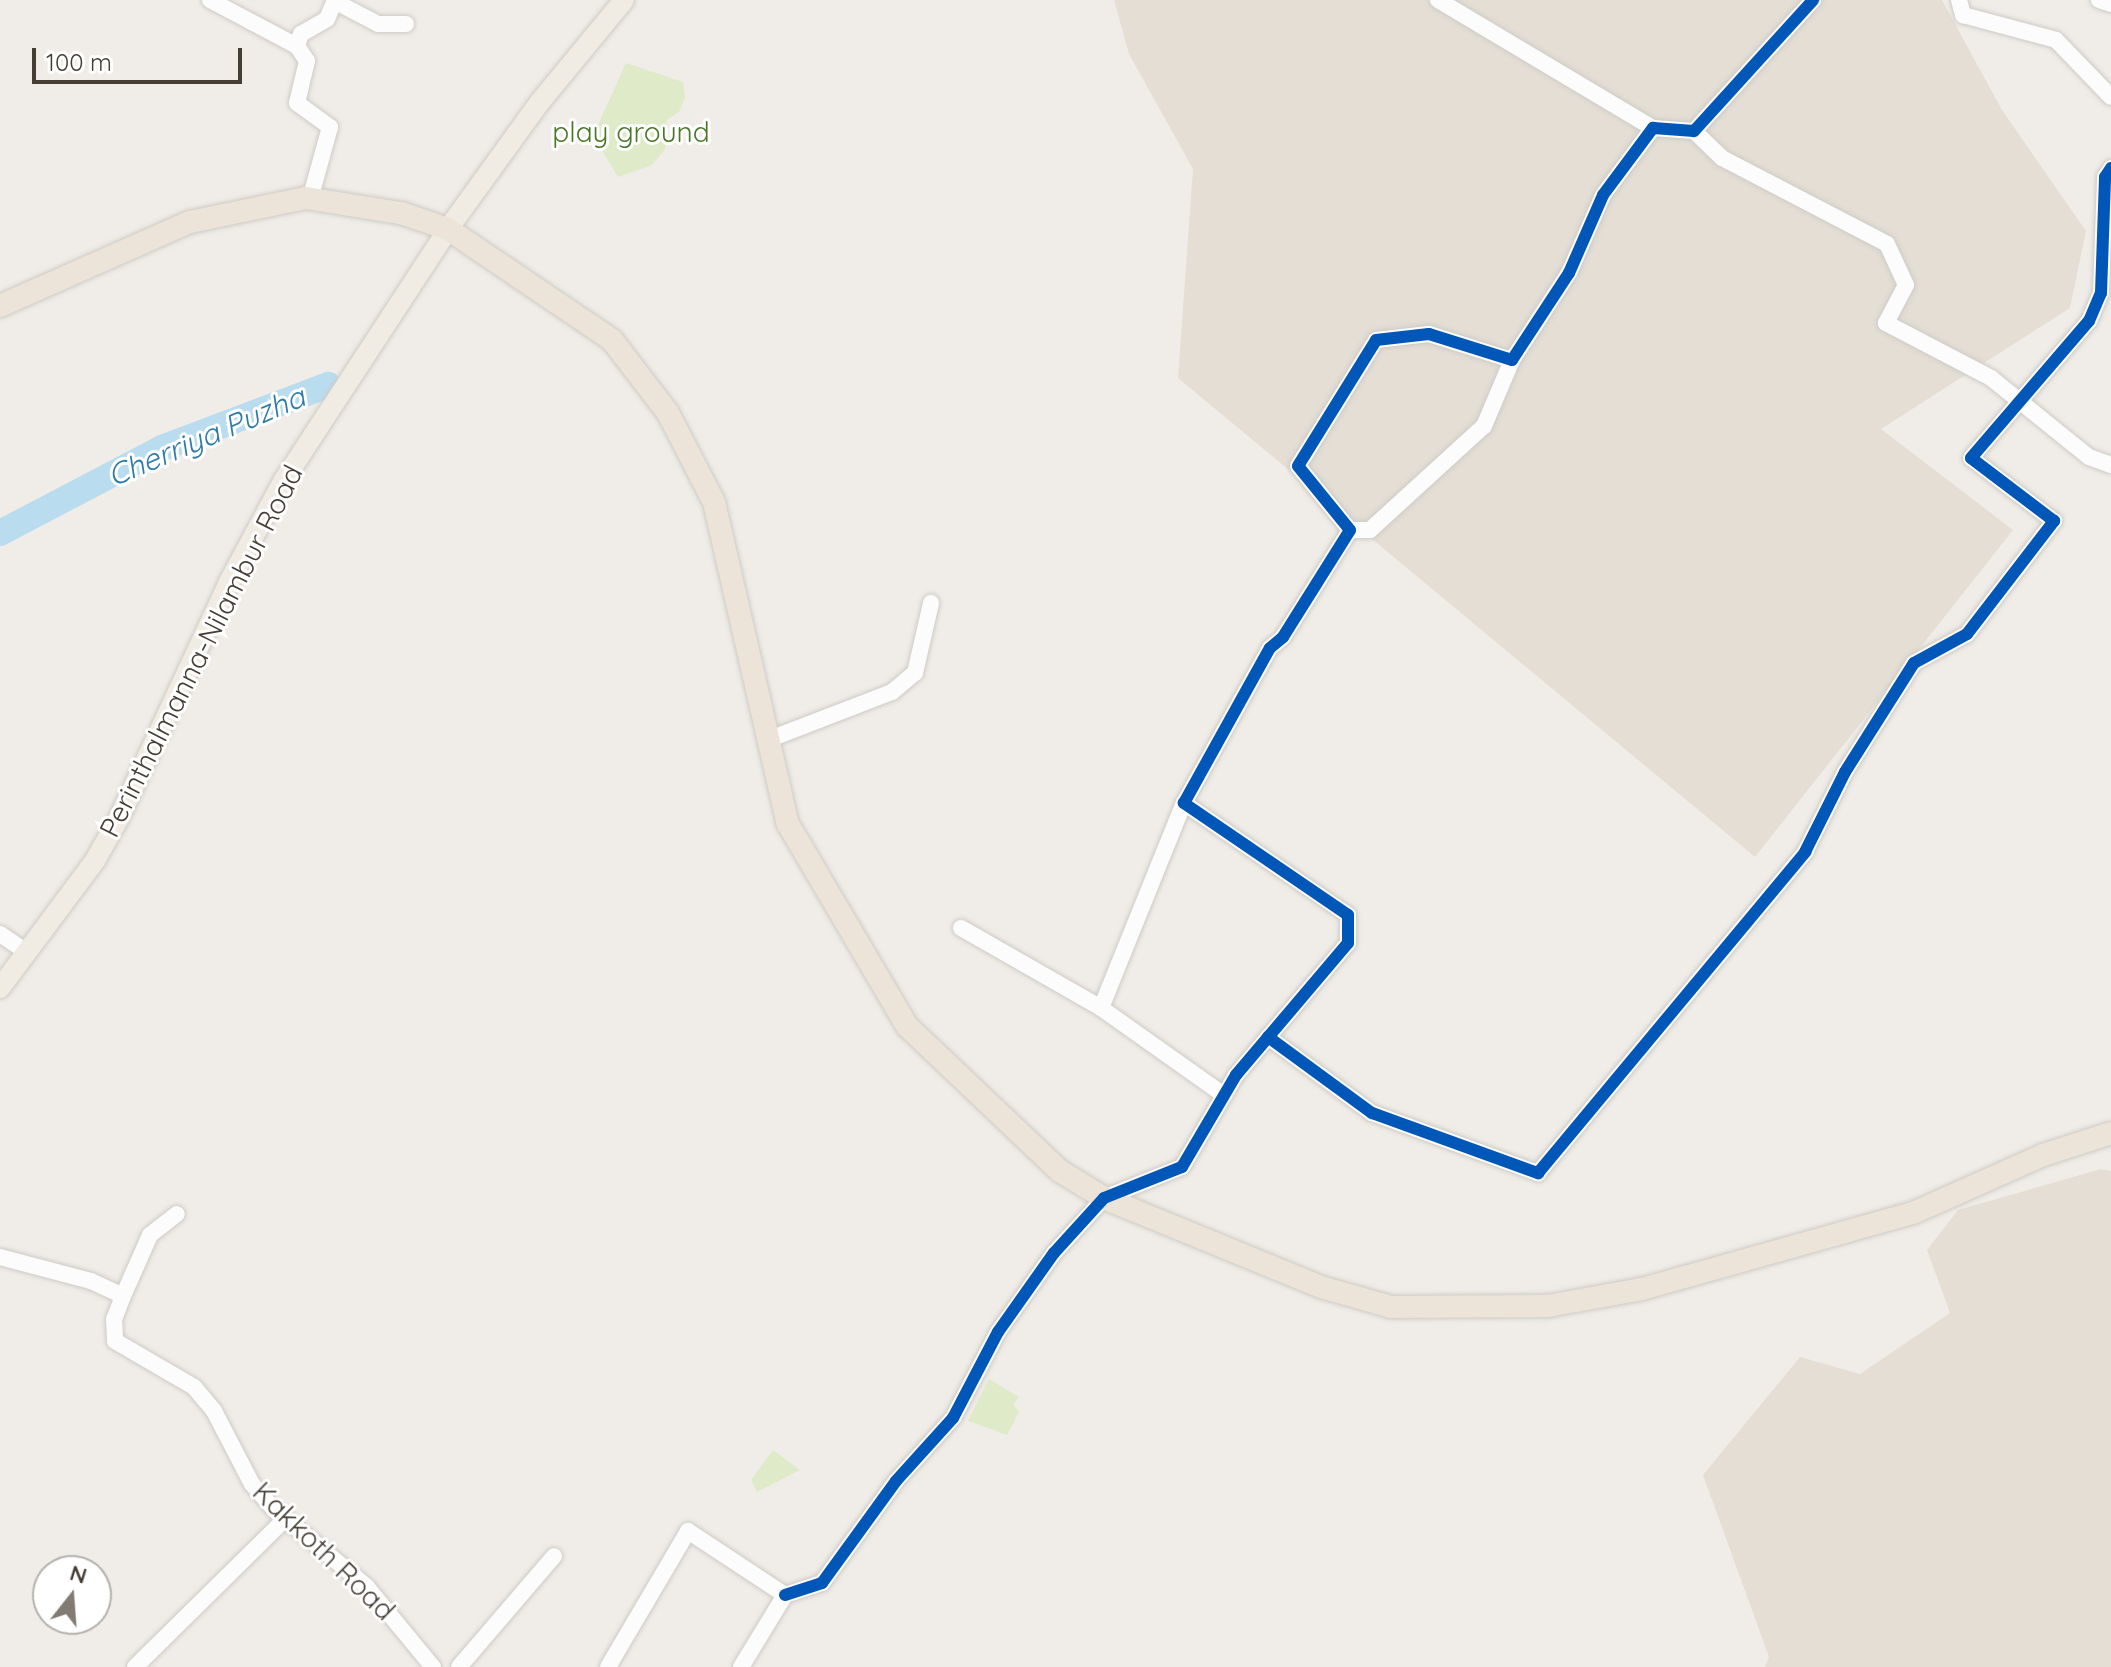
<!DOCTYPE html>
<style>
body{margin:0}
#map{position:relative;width:2111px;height:1667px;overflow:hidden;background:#f0ede8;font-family:Quicksand,sans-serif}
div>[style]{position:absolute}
.residential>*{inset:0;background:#e4ded5}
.green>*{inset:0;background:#deeac8}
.river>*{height:26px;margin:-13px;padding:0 13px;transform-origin:13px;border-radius:13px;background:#b9dcee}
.roads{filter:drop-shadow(0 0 2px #cecbc6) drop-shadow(0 0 2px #cecbc6)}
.minor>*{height:16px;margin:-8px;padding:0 8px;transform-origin:8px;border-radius:8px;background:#fdfcfc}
.major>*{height:20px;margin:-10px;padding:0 10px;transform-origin:10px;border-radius:10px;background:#f1ece3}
.highway>*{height:22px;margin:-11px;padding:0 11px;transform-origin:11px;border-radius:11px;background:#ece4d8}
.cycleway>*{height:12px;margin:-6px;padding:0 6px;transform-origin:6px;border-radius:6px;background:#0057b8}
span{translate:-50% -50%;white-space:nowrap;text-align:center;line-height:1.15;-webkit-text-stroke:6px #fff;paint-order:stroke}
.park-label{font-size:28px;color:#4a7728}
.street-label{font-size:28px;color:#453e35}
.water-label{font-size:30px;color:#2d7ba9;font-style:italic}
.north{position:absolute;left:32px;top:1555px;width:80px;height:80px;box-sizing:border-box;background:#fff;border:2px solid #b5b2ae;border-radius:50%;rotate:17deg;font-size:22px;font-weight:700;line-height:32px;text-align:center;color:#453e35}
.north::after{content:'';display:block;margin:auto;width:28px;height:36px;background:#817b74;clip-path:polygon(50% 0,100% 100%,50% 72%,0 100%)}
.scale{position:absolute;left:32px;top:48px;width:210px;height:36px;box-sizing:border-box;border:4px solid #453e35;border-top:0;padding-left:10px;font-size:24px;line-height:28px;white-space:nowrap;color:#453e35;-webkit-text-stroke:6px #fff;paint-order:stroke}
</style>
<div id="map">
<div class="residential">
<i style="clip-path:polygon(1114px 0,1942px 0,2002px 110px,2086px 231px,2070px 308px,1881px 429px,2013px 530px,1755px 857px,1178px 378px,1193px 169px,1129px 54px)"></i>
<i style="clip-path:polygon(2101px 1169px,2111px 1171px,2111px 1667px,1765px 1667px,1769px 1657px,1703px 1475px,1800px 1357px,1860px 1374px,1950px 1313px,1927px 1250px,1958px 1210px)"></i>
</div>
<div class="green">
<i style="clip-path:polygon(626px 63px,683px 82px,685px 97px,679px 112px,667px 120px,665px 149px,652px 165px,618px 177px,593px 136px)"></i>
<i style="clip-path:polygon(989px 1379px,1019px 1397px,1013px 1405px,1019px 1412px,1007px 1435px,968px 1421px)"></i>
<i style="clip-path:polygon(773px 1450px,800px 1470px,757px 1492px,751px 1480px)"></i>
</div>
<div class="river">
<i style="left:0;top:533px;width:183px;rotate:-27.7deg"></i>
<i style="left:162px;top:448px;width:178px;rotate:-20.8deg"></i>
</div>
<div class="roads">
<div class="minor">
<i style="left:210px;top:0;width:98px;rotate:27.9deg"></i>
<i style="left:297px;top:46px;width:18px;rotate:56deg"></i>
<i style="left:307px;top:61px;width:43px;rotate:103.4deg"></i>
<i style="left:297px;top:103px;width:41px;rotate:36deg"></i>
<i style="left:330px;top:127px;width:75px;rotate:105.5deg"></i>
<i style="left:1438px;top:0;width:250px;rotate:30.8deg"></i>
<i style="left:1959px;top:0;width:16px;rotate:75deg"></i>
<i style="left:1963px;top:15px;width:96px;rotate:15deg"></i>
<i style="left:2056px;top:40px;width:79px;rotate:46deg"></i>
<i style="left:2099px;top:0;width:13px;rotate:18deg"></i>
<i style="left:336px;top:2px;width:47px;rotate:27.6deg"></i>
<i style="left:378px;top:24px;width:28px"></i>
<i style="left:297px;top:46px;width:13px;rotate:-72deg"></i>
<i style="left:301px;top:34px;width:30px;rotate:-30deg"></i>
<i style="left:327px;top:19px;width:21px;rotate:-67deg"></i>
<i style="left:1694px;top:131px;width:39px;rotate:44deg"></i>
<i style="left:1722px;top:158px;width:186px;rotate:27.5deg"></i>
<i style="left:1887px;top:244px;width:45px;rotate:65.1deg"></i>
<i style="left:1906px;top:285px;width:43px;rotate:117.8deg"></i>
<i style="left:1886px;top:323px;width:119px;rotate:27.6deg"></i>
<i style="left:1991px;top:378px;width:126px;rotate:38.9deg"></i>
<i style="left:2089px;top:457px;width:23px;rotate:20deg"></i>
<i style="left:1350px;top:530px;width:20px"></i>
<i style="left:1370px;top:530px;width:154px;rotate:-42.4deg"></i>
<i style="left:1484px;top:426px;width:72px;rotate:-67deg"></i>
<i style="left:770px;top:739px;width:131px;rotate:-21.1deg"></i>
<i style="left:892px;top:692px;width:30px;rotate:-40deg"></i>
<i style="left:915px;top:673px;width:72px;rotate:-77.1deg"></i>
<i style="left:961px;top:928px;width:161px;rotate:29.7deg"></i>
<i style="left:1101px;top:1008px;width:151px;rotate:35.3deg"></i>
<i style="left:0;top:934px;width:32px;rotate:34deg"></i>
<i style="left:1101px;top:1008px;width:221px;rotate:-68deg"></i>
<i style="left:1268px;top:1037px;width:129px;rotate:36.2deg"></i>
<i style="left:1372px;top:1113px;width:177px;rotate:19.9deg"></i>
<i style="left:1538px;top:1173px;width:418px;rotate:-50.2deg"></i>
<i style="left:1805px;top:852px;width:89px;rotate:-63.4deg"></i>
<i style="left:1845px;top:772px;width:129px;rotate:-57.7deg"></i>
<i style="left:1914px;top:663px;width:60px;rotate:-28.7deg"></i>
<i style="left:1967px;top:634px;width:143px;rotate:-52.4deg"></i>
<i style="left:2054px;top:521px;width:104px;rotate:-142.8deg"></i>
<i style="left:1971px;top:458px;width:181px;rotate:-49.3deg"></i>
<i style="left:2089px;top:321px;width:30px;rotate:-67deg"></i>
<i style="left:2101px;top:293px;width:116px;rotate:-88deg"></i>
<i style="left:2105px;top:177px;width:11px;rotate:-56deg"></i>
<i style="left:0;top:1257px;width:94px;rotate:14.8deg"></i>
<i style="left:91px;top:1281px;width:35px;rotate:25deg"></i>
<i style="left:123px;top:1296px;width:25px;rotate:111deg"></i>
<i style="left:114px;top:1319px;width:22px;rotate:87deg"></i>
<i style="left:115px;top:1341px;width:91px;rotate:30.2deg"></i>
<i style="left:194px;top:1387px;width:31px;rotate:50deg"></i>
<i style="left:214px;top:1411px;width:82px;rotate:62.5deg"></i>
<i style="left:252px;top:1484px;width:35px;rotate:49deg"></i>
<i style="left:275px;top:1510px;width:120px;rotate:39.9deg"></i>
<i style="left:367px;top:1587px;width:104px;rotate:50.5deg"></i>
<i style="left:123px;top:1296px;width:67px;rotate:-66.1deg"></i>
<i style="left:150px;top:1235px;width:34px;rotate:-38deg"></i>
<i style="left:785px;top:1595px;width:39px;rotate:-18deg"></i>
<i style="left:822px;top:1583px;width:126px;rotate:-54deg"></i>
<i style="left:896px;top:1481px;width:85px;rotate:-47.9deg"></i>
<i style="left:953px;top:1418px;width:97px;rotate:-62.4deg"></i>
<i style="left:998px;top:1332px;width:97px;rotate:-54.7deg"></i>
<i style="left:1054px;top:1253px;width:74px;rotate:-47.7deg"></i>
<i style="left:1104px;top:1198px;width:84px;rotate:-21.7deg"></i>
<i style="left:1182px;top:1167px;width:107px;rotate:-59.6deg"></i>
<i style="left:1236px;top:1075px;width:173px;rotate:-49.7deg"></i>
<i style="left:1348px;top:943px;width:28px;rotate:-90deg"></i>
<i style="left:1348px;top:915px;width:199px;rotate:-145.7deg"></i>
<i style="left:1184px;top:803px;width:177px;rotate:-61deg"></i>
<i style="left:1270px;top:648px;width:17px;rotate:-40deg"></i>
<i style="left:1283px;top:637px;width:126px;rotate:-57.9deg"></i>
<i style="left:1350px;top:530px;width:82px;rotate:-129.1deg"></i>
<i style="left:1298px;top:466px;width:148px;rotate:-58.2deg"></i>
<i style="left:1376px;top:340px;width:53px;rotate:-6.5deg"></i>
<i style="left:1429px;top:334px;width:87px;rotate:17.4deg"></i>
<i style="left:1512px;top:360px;width:104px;rotate:-56.8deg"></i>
<i style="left:1569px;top:273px;width:85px;rotate:-66.4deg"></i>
<i style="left:1603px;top:195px;width:84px;rotate:-53.3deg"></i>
<i style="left:1653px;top:128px;width:41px;rotate:4.2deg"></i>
<i style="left:1694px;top:131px;width:177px;rotate:-47.7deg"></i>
<i style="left:135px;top:1667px;width:211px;rotate:-44.6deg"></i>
<i style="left:459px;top:1667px;width:146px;rotate:-49.4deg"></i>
<i style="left:608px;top:1667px;width:158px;rotate:-59.5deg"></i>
<i style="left:688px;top:1531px;width:116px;rotate:33.4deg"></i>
<i style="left:741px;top:1667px;width:84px;rotate:-58.6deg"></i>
</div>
<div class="major">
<i style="left:0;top:988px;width:161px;rotate:-53.3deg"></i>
<i style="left:96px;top:859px;width:49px;rotate:-60.8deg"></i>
<i style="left:120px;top:816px;width:258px;rotate:-65deg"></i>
<i style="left:229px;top:582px;width:116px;rotate:-61.7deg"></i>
<i style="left:284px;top:480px;width:300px;rotate:-56.8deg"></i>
<i style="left:448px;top:229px;width:157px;rotate:-54.1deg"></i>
<i style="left:540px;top:102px;width:132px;rotate:-50.5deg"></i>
</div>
<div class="highway">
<i style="left:0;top:306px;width:208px;rotate:-23.9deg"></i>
<i style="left:190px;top:222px;width:118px;rotate:-11.7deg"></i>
<i style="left:306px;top:198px;width:96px;rotate:9deg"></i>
<i style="left:401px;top:213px;width:50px;rotate:18.8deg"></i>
<i style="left:448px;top:229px;width:198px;rotate:34.1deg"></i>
<i style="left:612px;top:340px;width:92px;rotate:52.5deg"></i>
<i style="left:668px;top:413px;width:100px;rotate:62.7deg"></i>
<i style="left:714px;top:502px;width:330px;rotate:77.1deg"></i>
<i style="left:788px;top:824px;width:234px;rotate:59.5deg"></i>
<i style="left:907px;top:1026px;width:211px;rotate:43.5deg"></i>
<i style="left:1060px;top:1171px;width:52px;rotate:31.5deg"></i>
<i style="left:1104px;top:1198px;width:235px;rotate:22.3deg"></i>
<i style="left:1321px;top:1287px;width:73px;rotate:15.9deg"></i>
<i style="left:1391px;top:1307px;width:157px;rotate:-0.4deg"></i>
<i style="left:1548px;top:1306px;width:96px;rotate:-10.3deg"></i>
<i style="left:1642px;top:1289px;width:281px;rotate:-15.7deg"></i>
<i style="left:1913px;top:1213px;width:142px;rotate:-24deg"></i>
<i style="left:2043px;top:1155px;width:71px;rotate:-17.9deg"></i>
</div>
</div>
<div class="cycleway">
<i style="left:1268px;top:1037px;width:129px;rotate:36.2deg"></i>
<i style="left:1372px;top:1113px;width:177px;rotate:19.9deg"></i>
<i style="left:1538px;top:1173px;width:418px;rotate:-50.2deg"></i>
<i style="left:1805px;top:852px;width:89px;rotate:-63.4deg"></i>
<i style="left:1845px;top:772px;width:129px;rotate:-57.7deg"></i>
<i style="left:1914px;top:663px;width:60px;rotate:-28.7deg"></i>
<i style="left:1967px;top:634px;width:143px;rotate:-52.4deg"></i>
<i style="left:2054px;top:521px;width:104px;rotate:-142.8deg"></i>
<i style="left:1971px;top:458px;width:181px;rotate:-49.3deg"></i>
<i style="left:2089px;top:321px;width:30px;rotate:-67deg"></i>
<i style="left:2101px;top:293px;width:116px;rotate:-88deg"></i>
<i style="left:2105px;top:177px;width:11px;rotate:-56deg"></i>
<i style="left:785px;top:1595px;width:39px;rotate:-18deg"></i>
<i style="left:822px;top:1583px;width:126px;rotate:-54deg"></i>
<i style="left:896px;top:1481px;width:85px;rotate:-47.9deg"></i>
<i style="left:953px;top:1418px;width:97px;rotate:-62.4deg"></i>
<i style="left:998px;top:1332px;width:97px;rotate:-54.7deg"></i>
<i style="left:1054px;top:1253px;width:74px;rotate:-47.7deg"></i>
<i style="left:1104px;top:1198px;width:84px;rotate:-21.7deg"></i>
<i style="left:1182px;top:1167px;width:107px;rotate:-59.6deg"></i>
<i style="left:1236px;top:1075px;width:173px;rotate:-49.7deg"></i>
<i style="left:1348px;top:943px;width:28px;rotate:-90deg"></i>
<i style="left:1348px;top:915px;width:199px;rotate:-145.7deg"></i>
<i style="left:1184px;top:803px;width:177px;rotate:-61deg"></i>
<i style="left:1270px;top:648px;width:17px;rotate:-40deg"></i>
<i style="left:1283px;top:637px;width:126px;rotate:-57.9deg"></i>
<i style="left:1350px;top:530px;width:82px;rotate:-129.1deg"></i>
<i style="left:1298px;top:466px;width:148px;rotate:-58.2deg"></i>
<i style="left:1376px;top:340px;width:53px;rotate:-6.5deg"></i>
<i style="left:1429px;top:334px;width:87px;rotate:17.4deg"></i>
<i style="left:1512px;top:360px;width:104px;rotate:-56.8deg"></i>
<i style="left:1569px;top:273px;width:85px;rotate:-66.4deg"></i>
<i style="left:1603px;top:195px;width:84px;rotate:-53.3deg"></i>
<i style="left:1653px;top:128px;width:41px;rotate:4.2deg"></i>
<i style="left:1694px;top:131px;width:177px;rotate:-47.7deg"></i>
</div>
<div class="park-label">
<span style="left:631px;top:132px">play ground</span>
</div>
<div class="street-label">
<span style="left:201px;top:651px;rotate:-63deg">Perinthalmanna-Nilambur Road</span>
<span style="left:324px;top:1551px;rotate:44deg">Kakkoth Road</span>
</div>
<div class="water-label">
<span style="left:206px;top:436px;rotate:-23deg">Cherriya Puzha</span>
</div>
<div class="north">N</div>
<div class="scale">100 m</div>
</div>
